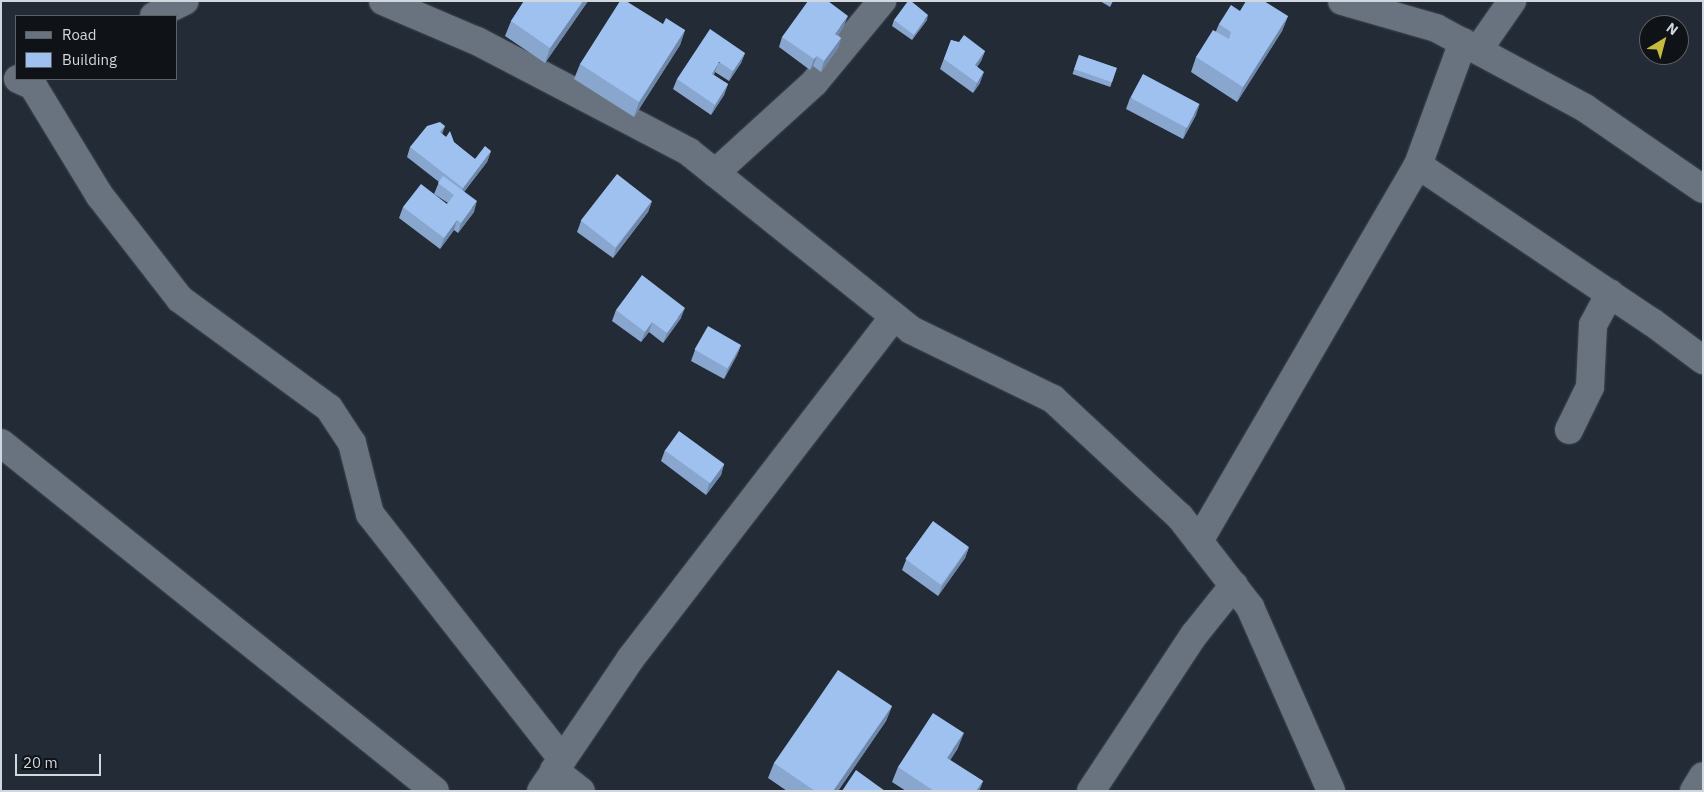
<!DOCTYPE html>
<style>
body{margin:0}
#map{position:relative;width:1704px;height:792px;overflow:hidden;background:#222b36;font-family:"IBM Plex Sans",sans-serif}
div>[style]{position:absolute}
.roads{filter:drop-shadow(0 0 1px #3e464f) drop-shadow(0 0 1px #3e464f)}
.minor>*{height:28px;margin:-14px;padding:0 14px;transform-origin:14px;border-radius:14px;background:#697380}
.wall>*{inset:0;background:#88a6ce;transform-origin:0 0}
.shaded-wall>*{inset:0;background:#6f87a8}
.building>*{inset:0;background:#9ec1f0;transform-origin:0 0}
span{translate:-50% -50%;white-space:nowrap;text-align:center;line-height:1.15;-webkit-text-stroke:5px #0f1318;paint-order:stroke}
.frame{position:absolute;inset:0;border:2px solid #d1d7de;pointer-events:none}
.legend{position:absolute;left:15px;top:15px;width:162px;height:65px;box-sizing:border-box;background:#0f1318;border:1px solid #5d6167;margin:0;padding:6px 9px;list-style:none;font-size:15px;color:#d1d7de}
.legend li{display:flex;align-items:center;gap:10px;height:25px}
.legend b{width:25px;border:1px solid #5d6167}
.north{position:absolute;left:1639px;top:15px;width:50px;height:50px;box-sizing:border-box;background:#0f1318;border:1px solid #5d6167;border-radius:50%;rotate:37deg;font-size:14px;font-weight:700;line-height:20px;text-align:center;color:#d1d7de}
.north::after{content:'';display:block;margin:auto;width:18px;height:22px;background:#c5bc3d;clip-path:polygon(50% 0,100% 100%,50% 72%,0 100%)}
.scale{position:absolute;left:15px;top:754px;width:86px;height:22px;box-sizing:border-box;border:2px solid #d1d7de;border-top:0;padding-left:6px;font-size:15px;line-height:18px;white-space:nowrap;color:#d1d7de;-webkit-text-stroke:4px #0f1318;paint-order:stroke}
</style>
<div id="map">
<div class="roads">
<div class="minor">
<i style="left:383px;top:1px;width:102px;rotate:23.1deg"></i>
<i style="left:477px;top:41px;width:239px;rotate:27.6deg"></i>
<i style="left:689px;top:152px;width:285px;rotate:38.7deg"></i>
<i style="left:911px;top:330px;width:158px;rotate:25.9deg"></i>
<i style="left:1053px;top:399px;width:173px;rotate:42.9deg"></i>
<i style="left:1180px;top:517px;width:114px;rotate:52.1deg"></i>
<i style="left:1250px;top:607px;width:201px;rotate:66.2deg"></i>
<i style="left:1342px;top:1px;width:98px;rotate:16deg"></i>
<i style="left:1436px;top:28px;width:169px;rotate:28.2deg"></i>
<i style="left:1585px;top:108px;width:143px;rotate:34.5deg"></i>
<i style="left:154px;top:16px;width:34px;rotate:-26deg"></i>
<i style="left:1478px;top:50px;width:60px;rotate:-55.2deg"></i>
<i style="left:18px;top:79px;width:17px;rotate:25deg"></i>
<i style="left:33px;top:86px;width:129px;rotate:58.7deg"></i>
<i style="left:100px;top:196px;width:130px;rotate:52.2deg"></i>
<i style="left:180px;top:299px;width:185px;rotate:36.2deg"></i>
<i style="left:329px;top:408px;width:42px;rotate:56.7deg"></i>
<i style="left:352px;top:443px;width:73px;rotate:75.8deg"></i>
<i style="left:370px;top:514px;width:310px;rotate:51.9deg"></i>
<i style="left:1418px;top:165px;width:282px;rotate:33.9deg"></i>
<i style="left:1652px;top:322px;width:64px;rotate:36.7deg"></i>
<i style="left:715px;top:173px;width:134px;rotate:-42.3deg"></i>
<i style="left:814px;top:83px;width:107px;rotate:-50.3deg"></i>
<i style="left:1569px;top:430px;width:48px;rotate:-64deg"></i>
<i style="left:1590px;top:387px;width:62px;rotate:-87.2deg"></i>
<i style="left:1593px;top:325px;width:36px;rotate:-62deg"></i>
<i style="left:1px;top:443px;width:556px;rotate:38.72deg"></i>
<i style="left:1199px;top:541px;width:435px;rotate:-59.8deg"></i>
<i style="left:1418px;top:165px;width:131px;rotate:-69.9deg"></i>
<i style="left:554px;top:770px;width:34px;rotate:38deg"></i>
<i style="left:541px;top:791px;width:161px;rotate:-55.9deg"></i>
<i style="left:631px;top:658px;width:431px;rotate:-52.4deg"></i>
<i style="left:1091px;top:791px;width:187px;rotate:-56.6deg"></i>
<i style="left:1194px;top:635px;width:64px;rotate:-51.3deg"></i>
<i style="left:1694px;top:791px;width:17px;rotate:-59deg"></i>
</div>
</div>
<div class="wall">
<i style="clip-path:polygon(524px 1px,588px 1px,545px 63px,505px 36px,511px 21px)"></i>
<i style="clip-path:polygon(1100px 1px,1113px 1px,1110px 7px)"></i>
<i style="clip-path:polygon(1240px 11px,1288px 16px,1282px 31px,1237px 102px,1191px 72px,1196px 57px,1216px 31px,1219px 24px)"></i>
<i style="clip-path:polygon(894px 20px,927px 20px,912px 40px,892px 26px)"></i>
<i style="clip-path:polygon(663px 24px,685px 30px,680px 45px,634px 117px,574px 79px,580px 64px)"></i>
<i style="clip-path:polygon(844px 26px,838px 35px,841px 38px,838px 48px,821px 72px,813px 66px,810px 70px,779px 47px,782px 37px)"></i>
<i style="clip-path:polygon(951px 40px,985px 51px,981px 61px,977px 67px,980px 83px,973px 93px,940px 69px)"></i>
<i style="clip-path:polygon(745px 53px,741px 63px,729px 81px,715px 72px,714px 75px,728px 84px,724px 95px,711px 115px,673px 89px,677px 79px)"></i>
<i style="left:1079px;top:55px;width:40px;height:20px;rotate:19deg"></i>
<i style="clip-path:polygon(1130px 98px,1196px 115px,1183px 139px,1126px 109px)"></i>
<i style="clip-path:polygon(445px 126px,442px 134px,475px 159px,491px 151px,487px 162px,464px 192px,474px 212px,458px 233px,454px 230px,440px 249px,399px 218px,403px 207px,447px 204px,448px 203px,434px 194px,439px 182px,407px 157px,410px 147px)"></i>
<i style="clip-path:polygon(652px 201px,648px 212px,613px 258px,577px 232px,581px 221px)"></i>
<i style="clip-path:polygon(616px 310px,681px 318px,663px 343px,649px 332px,641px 342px,612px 321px)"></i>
<i style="clip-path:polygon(741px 345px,737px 355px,724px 379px,691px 361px,695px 350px)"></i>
<i style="clip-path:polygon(665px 450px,724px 464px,721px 475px,706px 495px,661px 461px)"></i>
<i style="clip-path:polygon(969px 547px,965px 558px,938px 596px,902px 570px,906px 560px)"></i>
<i style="clip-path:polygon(892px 706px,886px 721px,838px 791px,787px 791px,768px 778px,774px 763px)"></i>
<i style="clip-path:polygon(958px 748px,950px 760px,983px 781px,979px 791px,906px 791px,892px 782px,898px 767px)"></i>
</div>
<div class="shaded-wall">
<i style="clip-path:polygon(583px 1px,588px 1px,545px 63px,550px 48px)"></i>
<i style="clip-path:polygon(928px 15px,927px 20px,912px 40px,914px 35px)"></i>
<i style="clip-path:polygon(848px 16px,844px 26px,831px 44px,835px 34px)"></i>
<i style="clip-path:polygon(1288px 16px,1282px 31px,1237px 102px,1243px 87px)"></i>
<i style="clip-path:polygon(685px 30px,680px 45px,634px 117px,639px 102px)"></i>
<i style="clip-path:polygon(841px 38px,838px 48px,821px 72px,824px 61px)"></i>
<i style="clip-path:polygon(985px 51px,981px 61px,971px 76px,975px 65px)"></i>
<i style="clip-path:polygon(745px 53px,741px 63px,729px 81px,733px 71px)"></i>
<i style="clip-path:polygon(817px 56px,813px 66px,810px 70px,814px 59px)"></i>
<i style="clip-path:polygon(719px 62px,715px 72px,708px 84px,712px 74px)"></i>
<i style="clip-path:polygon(984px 72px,980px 83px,973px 93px,977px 83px)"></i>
<i style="clip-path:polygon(728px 84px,724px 95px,711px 115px,715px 105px)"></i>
<i style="clip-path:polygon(1200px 104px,1196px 115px,1183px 139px,1186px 128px)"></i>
<i style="clip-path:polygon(445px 126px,441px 136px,440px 132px)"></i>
<i style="clip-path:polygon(491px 151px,487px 162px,459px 198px,463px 188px)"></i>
<i style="clip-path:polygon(477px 201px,474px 212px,458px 233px,461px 223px)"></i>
<i style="clip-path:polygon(652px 201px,648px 212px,613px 258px,616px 248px)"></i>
<i style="clip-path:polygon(457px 220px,454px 230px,440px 249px,444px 238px)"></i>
<i style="clip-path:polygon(685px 308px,681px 318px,663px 343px,667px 333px)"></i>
<i style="clip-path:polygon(652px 322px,649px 332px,641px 342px,645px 332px)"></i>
<i style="clip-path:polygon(741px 345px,737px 355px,724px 379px,728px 368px)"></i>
<i style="clip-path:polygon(724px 464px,721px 475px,706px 495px,709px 484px)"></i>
<i style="clip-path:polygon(969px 547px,965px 558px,938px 596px,942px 586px)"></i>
<i style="clip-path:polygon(892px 706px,886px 721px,838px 791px,833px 791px)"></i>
<i style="clip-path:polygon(964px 733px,958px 748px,942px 773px,947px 758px)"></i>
<i style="clip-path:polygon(983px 781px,979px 791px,976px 791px)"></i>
</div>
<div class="building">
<i style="clip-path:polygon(524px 1px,583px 1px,550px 48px,511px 21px)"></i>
<i style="clip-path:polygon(620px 1px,626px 1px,663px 24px,666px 18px,685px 30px,639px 102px,580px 64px)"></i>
<i style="clip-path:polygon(808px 1px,828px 1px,848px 16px,835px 34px,841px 38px,824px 61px,817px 56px,814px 59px,782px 37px)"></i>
<i style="clip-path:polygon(908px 1px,911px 1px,928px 15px,914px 35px,894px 20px)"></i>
<i style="clip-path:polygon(1246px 1px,1264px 1px,1288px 16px,1243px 87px,1196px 57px,1213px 30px,1229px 39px,1231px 32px,1219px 24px,1231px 5px,1240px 11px)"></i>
<i style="clip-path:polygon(710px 29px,745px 53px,733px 71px,719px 62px,712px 74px,728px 84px,715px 105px,677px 79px)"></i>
<i style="clip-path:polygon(964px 35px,985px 51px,975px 65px,984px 72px,977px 83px,944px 59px,951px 40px,959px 42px)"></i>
<i style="left:1079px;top:55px;width:40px;height:15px;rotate:19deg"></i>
<i style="left:1143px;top:74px;width:64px;height:27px;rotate:28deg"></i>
<i style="clip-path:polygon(440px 122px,445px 126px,440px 132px,446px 137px,450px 131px,454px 142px,475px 159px,485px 146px,491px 151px,463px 188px,410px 147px,427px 126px)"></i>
<i style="left:617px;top:174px;width:44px;height:59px;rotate:38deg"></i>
<i style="clip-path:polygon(443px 176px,477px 201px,461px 223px,457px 220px,444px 238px,403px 207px,421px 184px,447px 204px,454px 195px,438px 183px)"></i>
<i style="clip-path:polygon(642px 275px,685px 308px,667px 333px,652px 322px,645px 332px,616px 310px)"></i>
<i style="left:708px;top:326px;width:38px;height:27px;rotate:30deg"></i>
<i style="left:679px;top:431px;width:56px;height:24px;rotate:36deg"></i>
<i style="left:933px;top:521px;width:44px;height:47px;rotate:36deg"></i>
<i style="clip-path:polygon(838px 670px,892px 706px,833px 791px,815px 791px,774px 763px)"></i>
<i style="clip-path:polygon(933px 713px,964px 733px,947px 758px,983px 781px,976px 791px,934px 791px,898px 767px)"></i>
<i style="clip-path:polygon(856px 770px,885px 791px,842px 791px)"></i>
</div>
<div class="frame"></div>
<ul class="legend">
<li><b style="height:6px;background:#697380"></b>Road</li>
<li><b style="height:14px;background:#9ec1f0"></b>Building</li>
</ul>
<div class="north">N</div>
<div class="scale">20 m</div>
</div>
